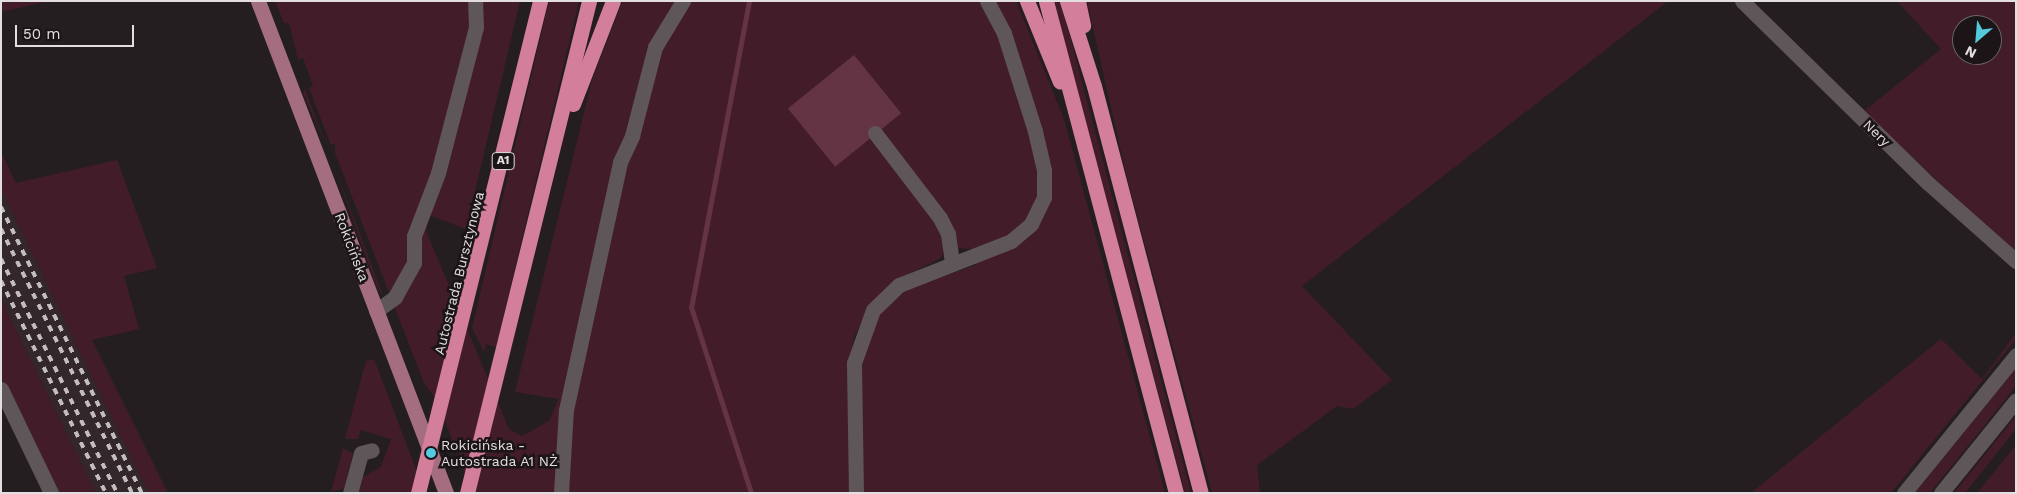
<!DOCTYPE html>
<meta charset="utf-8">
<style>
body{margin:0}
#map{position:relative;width:2017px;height:494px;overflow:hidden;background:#251e20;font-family:"Work Sans",sans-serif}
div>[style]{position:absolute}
.built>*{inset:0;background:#34272b}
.green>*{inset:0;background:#431c2a}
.water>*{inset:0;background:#643444;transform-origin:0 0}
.stream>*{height:5px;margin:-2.5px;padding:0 2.5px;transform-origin:2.5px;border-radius:2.5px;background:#643444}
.minor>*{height:15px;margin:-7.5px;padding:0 7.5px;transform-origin:7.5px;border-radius:7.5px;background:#5e5658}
.major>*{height:15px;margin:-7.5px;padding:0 7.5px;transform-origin:7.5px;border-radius:7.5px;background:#a46e80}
.highway>*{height:15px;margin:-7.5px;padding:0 7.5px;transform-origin:7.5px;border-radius:7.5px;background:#d37e9a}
.rail>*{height:4px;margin-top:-2px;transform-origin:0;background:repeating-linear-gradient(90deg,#c3bdbe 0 6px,transparent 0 12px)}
.dots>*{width:14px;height:14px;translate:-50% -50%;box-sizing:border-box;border:2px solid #1b1517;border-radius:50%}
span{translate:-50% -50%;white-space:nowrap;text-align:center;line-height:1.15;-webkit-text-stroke:5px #1b1517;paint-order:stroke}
.shield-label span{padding:1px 4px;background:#1b1517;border:1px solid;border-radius:4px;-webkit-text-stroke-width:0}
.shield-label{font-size:12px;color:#e3dedf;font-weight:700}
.street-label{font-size:14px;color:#e3dedf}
.poi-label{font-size:14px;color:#e3dedf}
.left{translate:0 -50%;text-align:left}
.frame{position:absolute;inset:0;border:2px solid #e3dedf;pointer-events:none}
.north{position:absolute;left:1952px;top:15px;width:50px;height:50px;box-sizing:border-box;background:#1b1517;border:1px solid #6b6567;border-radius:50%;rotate:207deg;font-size:14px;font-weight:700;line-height:20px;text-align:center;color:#e3dedf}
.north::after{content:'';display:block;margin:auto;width:18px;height:22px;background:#54cadd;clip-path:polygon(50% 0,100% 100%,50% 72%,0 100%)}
.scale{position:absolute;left:15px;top:25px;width:119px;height:22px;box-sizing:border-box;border:2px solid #e3dedf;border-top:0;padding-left:6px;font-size:15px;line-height:18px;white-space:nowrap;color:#e3dedf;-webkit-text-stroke:4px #1b1517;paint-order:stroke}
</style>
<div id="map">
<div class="built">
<i style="clip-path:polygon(1px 189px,106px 406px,149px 493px,96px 493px,27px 353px,1px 299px)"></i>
</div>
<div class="green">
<i style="clip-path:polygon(1px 1px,48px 1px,1px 12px)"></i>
<i style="clip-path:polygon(275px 1px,520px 1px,466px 229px,429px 215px,426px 231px,509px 429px,522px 436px,549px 421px,559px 399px,515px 392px,592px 80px,623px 1px,1016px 1px,1064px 119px,1165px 493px,861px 493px,859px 363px,872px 321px,894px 293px,976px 265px,972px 249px,959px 248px,940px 232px,945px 248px,941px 258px,894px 281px,872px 303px,854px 337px,850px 359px,851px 493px,468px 493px,463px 467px,437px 401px,424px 383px,335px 153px,335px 144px,331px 145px,309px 88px,313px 86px,303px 58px,298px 60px,289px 23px,284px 23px)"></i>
<i style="clip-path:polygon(549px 1px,579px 1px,496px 347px,486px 344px,484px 352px,472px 328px)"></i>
<i style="clip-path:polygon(1053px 1px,1060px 1px,1066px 22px,1191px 493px,1185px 493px)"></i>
<i style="clip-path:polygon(1087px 1px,1668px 1px,1302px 286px,1392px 380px,1353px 409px,1337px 406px,1257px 465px,1260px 493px,1212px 493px,1126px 174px)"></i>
<i style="clip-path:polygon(evenodd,1897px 1px,2016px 1px,2016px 253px,1863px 112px,1941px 49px,1897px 1px,1962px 25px,1992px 25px,1992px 55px,1962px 55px,1962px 25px)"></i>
<i style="clip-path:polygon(305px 89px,327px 148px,303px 93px)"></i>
<i style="clip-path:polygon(1px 152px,16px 183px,117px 160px,157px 268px,124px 276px,139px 329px,92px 340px,168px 493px,149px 493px,106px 406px,1px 189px)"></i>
<i style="clip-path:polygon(330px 155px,384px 298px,375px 282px)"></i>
<i style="clip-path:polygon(1px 299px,27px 353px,96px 493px,57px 493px,1px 379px)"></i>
<i style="clip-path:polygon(2016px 333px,2016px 339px,1891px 493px,1751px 493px,1941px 339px,1982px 379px)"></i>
<i style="clip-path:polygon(374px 359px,425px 493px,355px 493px,359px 479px,381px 467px,391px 439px,361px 430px,358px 439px,345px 439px,366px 361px)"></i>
<i style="clip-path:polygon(2016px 368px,2016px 386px,1930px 493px,1915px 493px)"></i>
<i style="clip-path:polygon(2016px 416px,2016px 429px,1965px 493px,1954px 493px)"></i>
<i style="clip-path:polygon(2016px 445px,2016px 493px,1977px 493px)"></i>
<i style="clip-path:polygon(343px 448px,353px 454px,344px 488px,331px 492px)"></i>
</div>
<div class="water">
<i style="left:854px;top:55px;width:75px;height:85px;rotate:51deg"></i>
</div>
<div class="stream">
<i style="left:749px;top:1px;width:311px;rotate:100.7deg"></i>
<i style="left:691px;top:307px;width:195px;rotate:72.1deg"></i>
</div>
<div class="minor">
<i style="left:1742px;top:1px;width:260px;rotate:44.4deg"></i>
<i style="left:1928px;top:183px;width:118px;rotate:41.6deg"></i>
<i style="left:875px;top:133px;width:107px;rotate:52.6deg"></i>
<i style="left:940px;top:218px;width:18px;rotate:63deg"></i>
<i style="left:948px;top:234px;width:30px;rotate:82deg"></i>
<i style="left:376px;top:311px;width:24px;rotate:-36deg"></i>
<i style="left:395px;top:297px;width:39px;rotate:-61deg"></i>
<i style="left:414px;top:263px;width:27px;rotate:-90deg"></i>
<i style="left:414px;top:236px;width:67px;rotate:-69.1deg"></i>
<i style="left:438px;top:173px;width:151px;rotate:-75.4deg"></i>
<i style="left:476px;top:27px;width:26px;rotate:-92deg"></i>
<i style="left:1px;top:389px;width:115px;rotate:64.3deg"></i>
<i style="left:350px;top:493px;width:41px;rotate:-74.6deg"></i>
<i style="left:361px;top:453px;width:11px;rotate:-15deg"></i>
<i style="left:561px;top:493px;width:83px;rotate:-86.6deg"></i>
<i style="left:566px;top:410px;width:254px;rotate:-77.7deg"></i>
<i style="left:620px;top:162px;width:29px;rotate:-65deg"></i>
<i style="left:632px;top:136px;width:92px;rotate:-75.5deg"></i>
<i style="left:655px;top:47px;width:54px;rotate:-58.7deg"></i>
<i style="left:856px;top:493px;width:130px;rotate:-90.9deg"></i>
<i style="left:854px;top:363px;width:56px;rotate:-70.3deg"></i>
<i style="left:873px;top:310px;width:36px;rotate:-44deg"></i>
<i style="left:899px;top:285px;width:120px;rotate:-21.4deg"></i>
<i style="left:1011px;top:241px;width:26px;rotate:-40deg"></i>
<i style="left:1031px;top:224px;width:30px;rotate:-64deg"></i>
<i style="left:1044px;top:197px;width:27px;rotate:-90deg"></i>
<i style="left:1044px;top:170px;width:40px;rotate:-103deg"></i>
<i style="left:1035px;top:131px;width:103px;rotate:-107.6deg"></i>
<i style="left:1004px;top:33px;width:36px;rotate:-118deg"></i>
<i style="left:1904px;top:493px;width:178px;rotate:-50.9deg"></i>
<i style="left:1941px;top:493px;width:119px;rotate:-51.1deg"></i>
</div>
<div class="major">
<i style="left:258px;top:1px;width:527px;rotate:69.09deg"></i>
</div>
<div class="highway">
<i style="left:1027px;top:1px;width:87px;rotate:67.8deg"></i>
<i style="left:1046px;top:1px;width:509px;rotate:75.2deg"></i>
<i style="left:1067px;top:1px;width:89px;rotate:72.4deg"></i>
<i style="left:1094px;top:86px;width:421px;rotate:75.3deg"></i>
<i style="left:1078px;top:1px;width:25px;rotate:78deg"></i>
<i style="left:573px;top:104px;width:110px;rotate:-68.8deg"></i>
<i style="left:418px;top:493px;width:507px;rotate:-76.07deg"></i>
<i style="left:467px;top:493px;width:507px;rotate:-76.07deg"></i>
</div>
<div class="rail">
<i style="left:1px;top:207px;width:319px;rotate:63.8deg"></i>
<i style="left:1px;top:229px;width:295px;rotate:63.6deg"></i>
<i style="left:1px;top:259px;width:261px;rotate:63.6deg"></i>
<i style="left:1px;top:281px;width:237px;rotate:63.7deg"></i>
</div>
<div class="dots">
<i style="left:431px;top:453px;background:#54cadd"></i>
</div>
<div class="shield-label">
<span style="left:503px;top:161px">A1</span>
</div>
<div class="street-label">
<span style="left:1877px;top:133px;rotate:44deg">Nery</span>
<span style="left:352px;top:247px;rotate:69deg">Rokicińska</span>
<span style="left:459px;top:273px;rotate:-76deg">Autostrada Bursztynowa</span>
</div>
<div class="poi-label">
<span class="left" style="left:441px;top:453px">Rokicińska -<br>Autostrada A1 NŻ</span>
</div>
<div class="frame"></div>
<div class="north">N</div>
<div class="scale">50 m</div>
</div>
